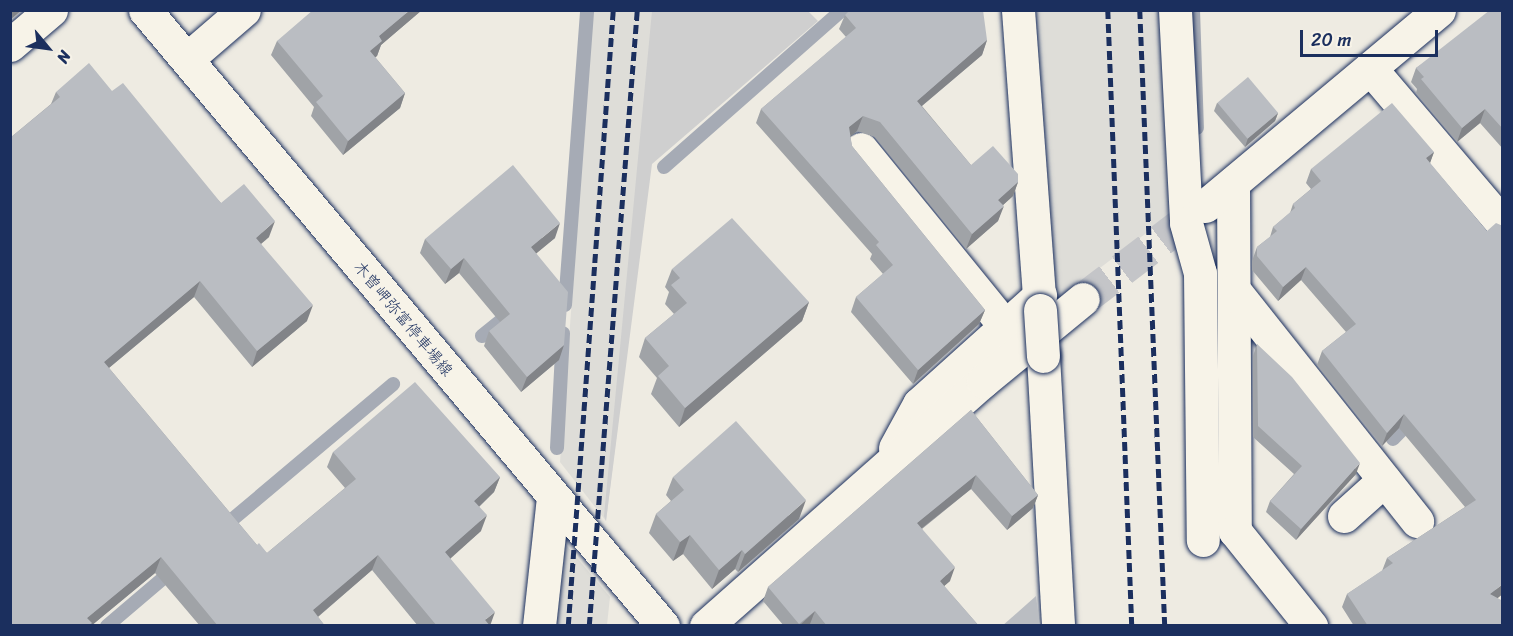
<!DOCTYPE html>
<meta charset="utf-8">
<style>
body{margin:0}
#map{position:relative;width:1513px;height:636px;overflow:hidden;background:#eeebe2;font-family:Sriracha,"Klee One",sans-serif}
div>[style]{position:absolute}
.built>*{inset:0;background:#deddd8}
.green>*{inset:0;background:#cfcfcf}
.stream>*{height:14px;margin:-7px;padding:0 7px;transform-origin:7px;border-radius:7px;background:#a6abb5}
.minor-tunnel>*{height:33px;margin-top:-16.5px;transform-origin:0;background:repeating-linear-gradient(90deg,#c4c5c8 0 33px,transparent 0 49px)}
.roads{filter:drop-shadow(0 0 2px #1b2f5e) drop-shadow(0 0 2px #1b2f5e)}
.minor>*{height:33px;margin:-16.5px;padding:0 16.5px;transform-origin:16.5px;border-radius:16.5px;background:#f7f3e8}
.major>*{height:33px;margin:-16.5px;padding:0 16.5px;transform-origin:16.5px;border-radius:16.5px;background:#f7f3e8}
.rail>*{height:4.5px;margin-top:-2.25px;transform-origin:0;background:repeating-linear-gradient(90deg,#1b2f5e 0 9px,transparent 0 13.5px)}
.bridges{filter:drop-shadow(0 0 2px #1b2f5e) drop-shadow(0 0 2px #1b2f5e)}
.minor-bridge>*{height:33px;margin:-16.5px;padding:0 16.5px;transform-origin:16.5px;border-radius:16.5px;background:#f7f3e8}
.wall>*{inset:0;background:#a0a3a7}
.shaded-wall>*{inset:0;background:#828488}
.building>*{inset:0;background:#babdc2;transform-origin:0 0}
span{translate:-50% -50%;white-space:nowrap;text-align:center;line-height:1.15;-webkit-text-stroke:4.5px #f7f3e8;paint-order:stroke}
.street-label{font-size:16px;color:#1b2f5e}
.frame{position:absolute;inset:0;border:12px solid #1b2f5e;pointer-events:none}
.north{position:absolute;left:18px;top:18px;width:60px;height:60px;-webkit-text-stroke:4px #f7f3e8;paint-order:stroke;rotate:119deg;font-size:16px;font-weight:700;line-height:24px;text-align:center;color:#1b2f5e}
.north::after{content:'';display:block;margin:auto;width:21px;height:27px;background:#1b2f5e;clip-path:polygon(50% 0,100% 100%,50% 72%,0 100%)}
.scale{position:absolute;left:1300px;top:30px;width:138px;height:27px;box-sizing:border-box;border:3px solid #1b2f5e;border-top:0;padding-left:8px;font-size:18px;line-height:21px;white-space:nowrap;color:#1b2f5e;-webkit-text-stroke:4px #f7f3e8;paint-order:stroke}
</style>
<div id="map">
<div class="built">
<i style="clip-path:polygon(593px 11px,669px 11px,606px 521px,560px 462px)"></i>
<i style="clip-path:polygon(1027px 11px,1161px 11px,1173px 213px,1048px 307px)"></i>
<i style="clip-path:polygon(556px 533px,610px 597px,607px 625px,547px 626px)"></i>
</div>
<div class="green">
<i style="clip-path:polygon(652px 11px,808px 11px,818px 21px,652px 164px,606px 521px,604px 516px)"></i>
</div>
<div class="stream">
<i style="left:1193px;top:10px;width:118px;rotate:88.1deg"></i>
<i style="left:664px;top:167px;width:237px;rotate:-41.4deg"></i>
<i style="left:565px;top:305px;width:296px;rotate:-85.7deg"></i>
<i style="left:482px;top:336px;width:40px;rotate:-39deg"></i>
<i style="left:1393px;top:439px;width:28px;rotate:-46deg"></i>
<i style="left:557px;top:448px;width:115px;rotate:-87deg"></i>
<i style="left:221px;top:529px;width:225px;rotate:-40.1deg"></i>
<i style="left:107px;top:626px;width:88px;rotate:-40.4deg"></i>
</div>
<div class="minor-tunnel">
<i style="left:1083px;top:299px;width:153px;rotate:-37.3deg"></i>
</div>
<div class="roads">
<div class="minor">
<i style="left:1018px;top:10px;width:301px;rotate:85.8deg"></i>
<i style="left:1175px;top:10px;width:213px;rotate:87deg"></i>
<i style="left:1186px;top:223px;width:52px;rotate:74.4deg"></i>
<i style="left:1200px;top:273px;width:267px;rotate:89.4deg"></i>
<i style="left:10px;top:45px;width:54px;rotate:-40.5deg"></i>
<i style="left:187px;top:59px;width:75px;rotate:-40.7deg"></i>
<i style="left:1370px;top:68px;width:204px;rotate:49.6deg"></i>
<i style="left:861px;top:149px;width:228px;rotate:50.9deg"></i>
<i style="left:1233px;top:183px;width:348px;rotate:89.7deg"></i>
<i style="left:1235px;top:531px;width:122px;rotate:51.3deg"></i>
<i style="left:1205px;top:206px;width:305px;rotate:-39.9deg"></i>
<i style="left:1234px;top:290px;width:295px;rotate:51.6deg"></i>
<i style="left:1043px;top:356px;width:270px;rotate:86.8deg"></i>
<i style="left:895px;top:448px;width:50px;rotate:-61.4deg"></i>
<i style="left:919px;top:404px;width:163px;rotate:-42deg"></i>
<i style="left:1344px;top:516px;width:54px;rotate:-42deg"></i>
<i style="left:539px;top:626px;width:129px;rotate:-83.8deg"></i>
<i style="left:706px;top:626px;width:370px;rotate:-41.5deg"></i>
<i style="left:983px;top:381px;width:129px;rotate:-39.4deg"></i>
</div>
<div class="major">
<i style="left:145px;top:10px;width:805px;rotate:49.94deg"></i>
</div>
</div>
<div class="rail">
<i style="left:1108px;top:10px;width:616px;rotate:87.77deg"></i>
<i style="left:1140px;top:10px;width:617px;rotate:87.68deg"></i>
<i style="left:568px;top:626px;width:618px;rotate:-85.82deg"></i>
<i style="left:589px;top:626px;width:618px;rotate:-85.54deg"></i>
</div>
<div class="bridges">
<div class="minor-bridge">
<i style="left:1040px;top:310px;width:46px;rotate:86.3deg"></i>
</div>
</div>
<div class="wall">
<i style="clip-path:polygon(422px 10px,381px 45px,377px 56px,375px 57px,405px 93px,400px 108px,343px 155px,311px 116px,314px 107px,271px 55px,277px 41px)"></i>
<i style="clip-path:polygon(1503px 10px,1503px 149px,1480px 123px,1457px 142px,1416px 93px,1417px 89px,1411px 82px,1416px 68px)"></i>
<i style="clip-path:polygon(845px 15px,987px 40px,982px 55px,922px 106px,971px 165px,1018px 182px,1013px 196px,1003px 205px,998px 221px,966px 249px,875px 137px,857px 131px,850px 136px,852px 146px,985px 310px,979px 324px,913px 384px,851px 312px,856px 297px,883px 274px,870px 259px,872px 254px,756px 123px,761px 109px,846px 37px,839px 29px)"></i>
<i style="clip-path:polygon(112px 91px,221px 203px,269px 237px,261px 244px,307px 321px,252px 367px,194px 297px,109px 368px,257px 545px,267px 553px,345px 488px,327px 467px,333px 452px,500px 477px,494px 492px,479px 507px,481px 531px,450px 558px,490px 626px,418px 626px,372px 570px,318px 617px,325px 626px,200px 626px,155px 573px,91px 626px,10px 626px,10px 138px,51px 104px,56px 92px)"></i>
<i style="clip-path:polygon(1217px 103px,1278px 113px,1275px 121px,1245px 147px,1214px 111px)"></i>
<i style="clip-path:polygon(1434px 152px,1430px 162px,1497px 598px,1503px 626px,1354px 626px,1342px 607px,1347px 594px,1382px 571px,1387px 558px,1465px 507px,1399px 428px,1382px 446px,1317px 365px,1322px 351px,1346px 332px,1301px 280px,1278px 301px,1252px 270px,1252px 261px,1257px 247px,1270px 237px,1273px 227px,1290px 213px,1293px 204px,1311px 189px,1306px 183px,1311px 169px)"></i>
<i style="clip-path:polygon(555px 238px,536px 253px,559px 360px,521px 392px,484px 346px,489px 331px,500px 322px,459px 273px,445px 284px,420px 253px,425px 239px)"></i>
<i style="clip-path:polygon(672px 269px,809px 302px,802px 321px,679px 427px,651px 394px,657px 378px,639px 357px,645px 338px,674px 314px,665px 304px,669px 292px,665px 287px)"></i>
<i style="clip-path:polygon(1257px 344px,1356px 474px,1296px 540px,1266px 512px,1270px 501px,1294px 474px,1253px 437px,1253px 356px)"></i>
<i style="clip-path:polygon(971px 410px,1038px 495px,1033px 508px,1007px 530px,971px 489px,922px 529px,950px 581px,944px 586px,979px 626px,811px 626px,810px 624px,809px 626px,784px 626px,763px 601px,768px 587px)"></i>
<i style="clip-path:polygon(673px 477px,799px 519px,738px 572px,735px 569px,712px 589px,683px 554px,673px 561px,649px 533px,656px 514px,671px 501px,666px 495px)"></i>
</div>
<div class="shaded-wall">
<i style="clip-path:polygon(11px 10px,22px 10px,10px 20px)"></i>
<i style="clip-path:polygon(410px 10px,422px 10px,381px 45px,377px 56px,365px 65px,370px 51px,379px 36px)"></i>
<i style="clip-path:polygon(987px 40px,982px 55px,911px 115px,917px 101px)"></i>
<i style="clip-path:polygon(405px 93px,400px 108px,343px 155px,348px 141px)"></i>
<i style="clip-path:polygon(1485px 109px,1480px 123px,1457px 142px,1462px 128px)"></i>
<i style="clip-path:polygon(1278px 113px,1275px 121px,1245px 147px,1248px 138px)"></i>
<i style="clip-path:polygon(863px 116px,857px 131px,844px 142px,849px 127px)"></i>
<i style="clip-path:polygon(1434px 152px,1429px 166px,1426px 158px)"></i>
<i style="clip-path:polygon(1018px 182px,1013px 196px,993px 214px,998px 200px)"></i>
<i style="clip-path:polygon(1004px 206px,998px 221px,966px 249px,972px 234px)"></i>
<i style="clip-path:polygon(275px 221px,269px 237px,250px 253px,256px 238px)"></i>
<i style="clip-path:polygon(560px 223px,555px 238px,526px 262px,531px 247px)"></i>
<i style="clip-path:polygon(464px 258px,459px 273px,445px 284px,451px 269px)"></i>
<i style="clip-path:polygon(1306px 267px,1301px 280px,1278px 301px,1283px 287px)"></i>
<i style="clip-path:polygon(200px 281px,194px 297px,98px 377px,104px 362px)"></i>
<i style="clip-path:polygon(809px 302px,802px 321px,679px 427px,685px 408px)"></i>
<i style="clip-path:polygon(313px 305px,307px 321px,252px 367px,257px 351px)"></i>
<i style="clip-path:polygon(985px 310px,979px 324px,913px 384px,918px 370px)"></i>
<i style="clip-path:polygon(564px 345px,559px 360px,521px 392px,527px 377px)"></i>
<i style="clip-path:polygon(1404px 414px,1399px 428px,1382px 446px,1387px 433px)"></i>
<i style="clip-path:polygon(1360px 463px,1356px 474px,1296px 540px,1301px 529px)"></i>
<i style="clip-path:polygon(976px 475px,971px 489px,912px 536px,917px 523px)"></i>
<i style="clip-path:polygon(500px 477px,494px 492px,468px 517px,474px 501px)"></i>
<i style="clip-path:polygon(1038px 495px,1033px 508px,1007px 530px,1012px 516px)"></i>
<i style="clip-path:polygon(806px 500px,799px 519px,738px 572px,745px 554px)"></i>
<i style="clip-path:polygon(487px 515px,481px 531px,440px 568px,445px 552px)"></i>
<i style="clip-path:polygon(690px 535px,683px 554px,673px 561px,680px 542px)"></i>
<i style="clip-path:polygon(742px 550px,735px 569px,712px 589px,719px 570px)"></i>
<i style="clip-path:polygon(378px 555px,372px 570px,307px 626px,313px 610px)"></i>
<i style="clip-path:polygon(161px 557px,155px 573px,91px 626px,84px 626px,87px 618px)"></i>
<i style="clip-path:polygon(955px 567px,950px 581px,935px 594px,940px 581px)"></i>
<i style="clip-path:polygon(1503px 584px,1503px 594px,1485px 608px,1490px 594px)"></i>
<i style="clip-path:polygon(815px 611px,810px 624px,809px 626px,799px 626px)"></i>
<i style="clip-path:polygon(495px 612px,490px 626px,485px 620px)"></i>
</div>
<div class="building">
<i style="clip-path:polygon(313px 10px,410px 10px,379px 36px,382px 41px,370px 51px,405px 93px,348px 141px,316px 102px,323px 96px,277px 41px)"></i>
<i style="clip-path:polygon(850px 10px,983px 10px,987px 40px,917px 101px,971px 165px,993px 146px,1018px 174px,1018px 182px,998px 200px,1004px 206px,972px 234px,880px 122px,863px 116px,849px 127px,852px 146px,985px 310px,918px 370px,856px 297px,893px 265px,876px 245px,879px 242px,761px 109px,856px 28px,845px 15px)"></i>
<i style="clip-path:polygon(1490px 10px,1503px 10px,1503px 129px,1485px 109px,1462px 128px,1421px 79px,1424px 77px,1416px 68px)"></i>
<i style="clip-path:polygon(89px 63px,112px 91px,123px 83px,221px 203px,244px 184px,275px 221px,256px 238px,313px 305px,257px 351px,200px 281px,104px 362px,257px 545px,259px 543px,267px 553px,356px 479px,333px 452px,415px 382px,500px 477px,474px 501px,487px 515px,445px 552px,495px 612px,485px 620px,490px 626px,437px 626px,378px 555px,313px 610px,325px 626px,218px 626px,161px 557px,87px 618px,92px 623px,89px 626px,13px 626px,10px 622px,10px 138px,60px 97px,56px 92px)"></i>
<i style="left:1248px;top:77px;width:47px;height:40px;rotate:50deg"></i>
<i style="clip-path:polygon(1392px 103px,1434px 152px,1426px 158px,1487px 231px,1496px 223px,1503px 226px,1503px 584px,1490px 594px,1503px 601px,1503px 621px,1500px 626px,1368px 626px,1347px 594px,1393px 563px,1387px 558px,1476px 500px,1404px 414px,1387px 433px,1322px 351px,1356px 324px,1306px 267px,1283px 287px,1257px 256px,1257px 247px,1277px 231px,1273px 227px,1295px 208px,1293px 204px,1321px 181px,1311px 169px)"></i>
<i style="clip-path:polygon(513px 165px,560px 223px,531px 247px,568px 292px,564px 345px,527px 377px,489px 331px,510px 314px,464px 258px,451px 269px,425px 239px)"></i>
<i style="clip-path:polygon(732px 218px,809px 302px,685px 408px,658px 376px,669px 366px,645px 338px,687px 303px,671px 285px,680px 278px,672px 269px)"></i>
<i style="clip-path:polygon(1257px 344px,1292px 377px,1360px 463px,1301px 529px,1270px 501px,1302px 466px,1258px 426px)"></i>
<i style="clip-path:polygon(971px 410px,1038px 495px,1012px 516px,976px 475px,917px 523px,955px 567px,940px 581px,979px 626px,827px 626px,815px 611px,799px 624px,768px 587px)"></i>
<i style="clip-path:polygon(736px 421px,806px 500px,745px 554px,742px 550px,719px 570px,690px 535px,680px 542px,656px 514px,684px 490px,673px 477px)"></i>
<i style="clip-path:polygon(1036px 596px,1040px 626px,1002px 626px)"></i>
</div>
<div class="street-label">
<span style="left:403px;top:319px;rotate:50deg">木曽岬弥富停車場線</span>
</div>
<div class="frame"></div>
<div class="north">N</div>
<div class="scale">20 m</div>
</div>
